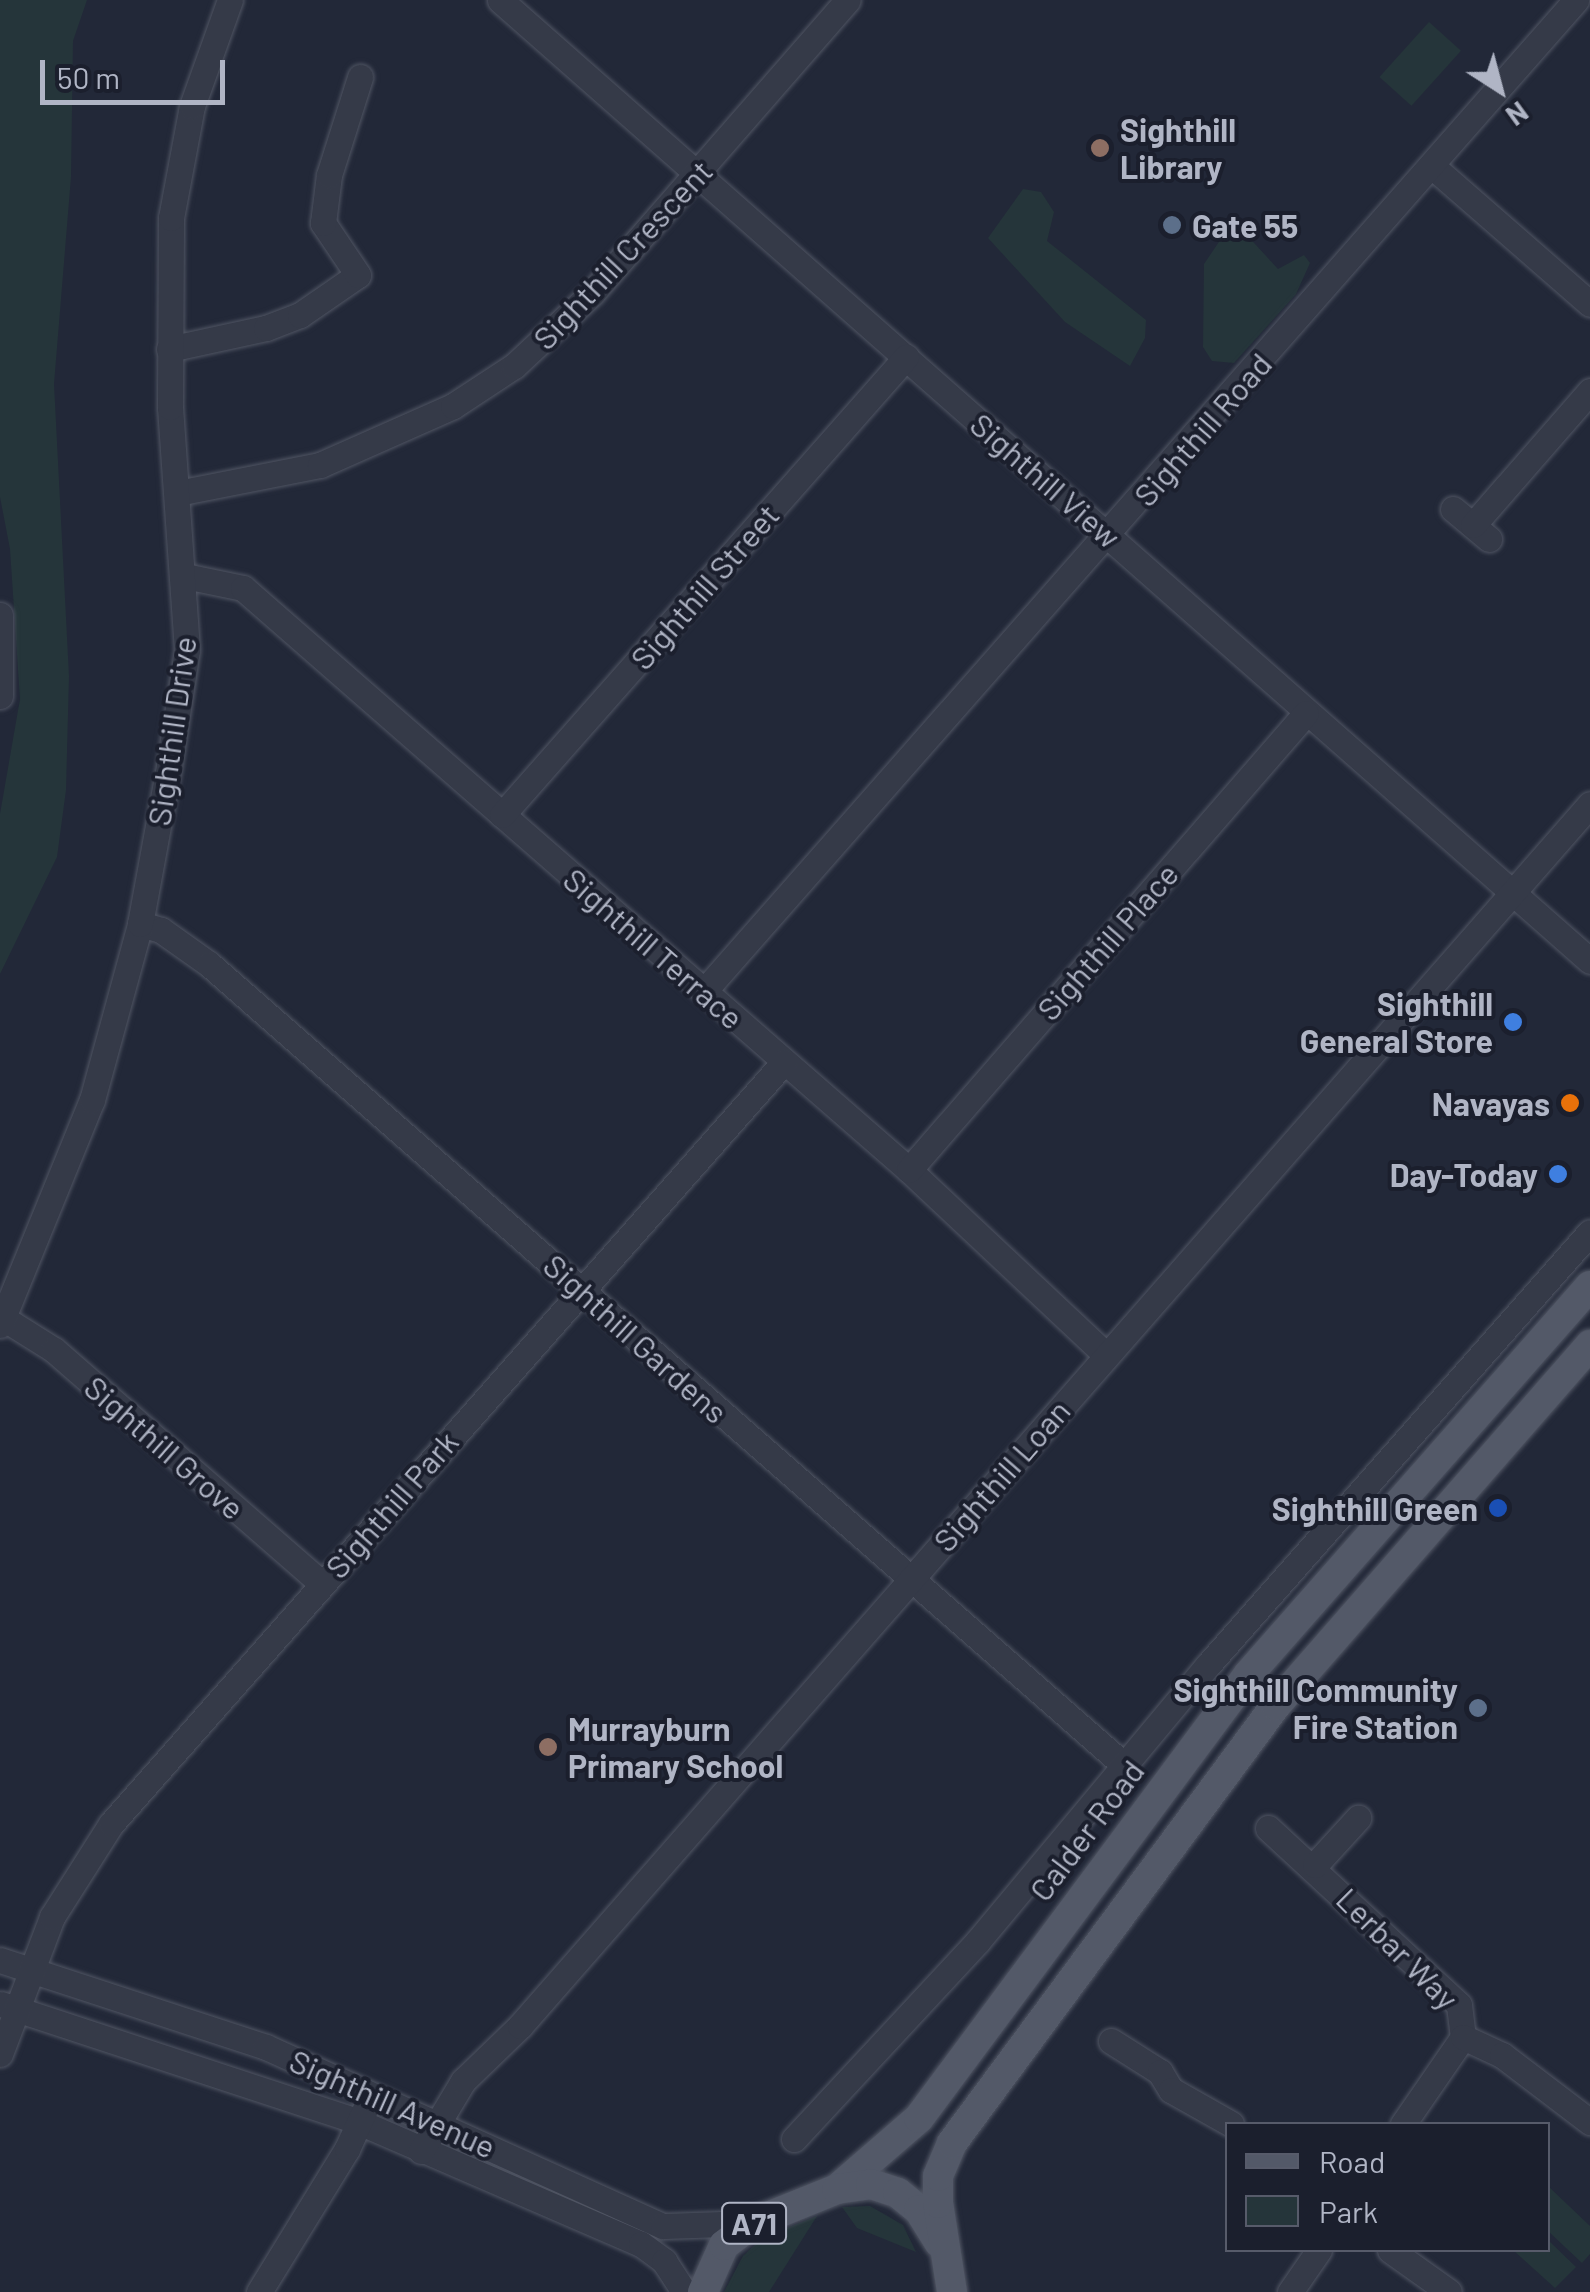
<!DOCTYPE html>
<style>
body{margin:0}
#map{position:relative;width:1590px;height:2292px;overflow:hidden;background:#222838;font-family:Barlow,sans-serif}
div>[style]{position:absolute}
.green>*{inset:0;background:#25353a;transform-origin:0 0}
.roads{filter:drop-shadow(0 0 2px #505563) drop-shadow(0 0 2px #505563)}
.minor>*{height:25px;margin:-12.5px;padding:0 12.5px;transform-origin:12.5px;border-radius:12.5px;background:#353a48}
.major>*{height:30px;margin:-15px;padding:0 15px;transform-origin:15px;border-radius:15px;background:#535968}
.dots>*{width:28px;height:28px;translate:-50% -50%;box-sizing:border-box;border:5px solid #1b1f2d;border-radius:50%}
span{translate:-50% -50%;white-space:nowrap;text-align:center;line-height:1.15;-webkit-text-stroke:8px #1b1f2d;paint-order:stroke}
.shield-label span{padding:2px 8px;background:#1b1f2d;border:2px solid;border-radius:8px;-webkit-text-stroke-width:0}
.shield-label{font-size:30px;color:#b0b5c5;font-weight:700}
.poi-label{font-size:32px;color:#b0b5c5;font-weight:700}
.left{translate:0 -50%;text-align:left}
.right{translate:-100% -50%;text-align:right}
.street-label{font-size:32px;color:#b0b5c5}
.legend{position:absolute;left:1225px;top:2122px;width:325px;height:130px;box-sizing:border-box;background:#1b1f2d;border:2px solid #575b6a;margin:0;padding:12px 18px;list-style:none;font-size:30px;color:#b0b5c5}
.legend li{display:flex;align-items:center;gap:20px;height:50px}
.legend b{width:50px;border:2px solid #575b6a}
.north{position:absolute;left:1450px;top:40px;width:100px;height:100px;-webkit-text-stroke:8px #1b1f2d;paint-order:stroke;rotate:144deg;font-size:28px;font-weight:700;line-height:40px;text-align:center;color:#b0b5c5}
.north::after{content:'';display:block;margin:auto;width:35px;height:45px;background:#b0b5c5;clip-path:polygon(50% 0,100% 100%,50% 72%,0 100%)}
.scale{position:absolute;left:40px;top:60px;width:185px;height:45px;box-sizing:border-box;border:5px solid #b0b5c5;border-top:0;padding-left:12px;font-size:30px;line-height:35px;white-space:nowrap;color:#b0b5c5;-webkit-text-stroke:8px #1b1f2d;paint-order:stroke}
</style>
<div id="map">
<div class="green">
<i style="clip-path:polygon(0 0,87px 0,73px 41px,71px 177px,54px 384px,69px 676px,66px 790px,57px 857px,0 974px,0 814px,20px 699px,10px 549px,0 497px)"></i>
<i style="left:1429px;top:22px;width:43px;height:74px;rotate:42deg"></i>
<i style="clip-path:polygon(1023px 189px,1041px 192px,1054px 212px,1047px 241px,1146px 320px,1145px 338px,1130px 366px,1065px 322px,988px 238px)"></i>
<i style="clip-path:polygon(1227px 230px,1244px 232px,1278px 269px,1304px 255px,1310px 263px,1296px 294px,1234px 363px,1212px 361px,1203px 347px,1204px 264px)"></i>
<i style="clip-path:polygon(1548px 2186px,1590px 2226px,1590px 2254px,1582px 2263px,1548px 2231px)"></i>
<i style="clip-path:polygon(870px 2206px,903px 2225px,916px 2252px,857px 2228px,842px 2207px)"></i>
<i style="clip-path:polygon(817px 2216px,769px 2292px,724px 2292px,743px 2256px,762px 2238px)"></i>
<i style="clip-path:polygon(1548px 2240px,1576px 2267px,1555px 2288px,1513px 2250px,1548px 2250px)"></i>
</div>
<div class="roads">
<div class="minor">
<i style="left:500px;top:0;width:1453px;rotate:41.4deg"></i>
<i style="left:1432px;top:166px;width:210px;rotate:41.1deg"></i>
<i style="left:169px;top:349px;width:99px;rotate:-12.2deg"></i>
<i style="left:266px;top:328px;width:36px;rotate:-21deg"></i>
<i style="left:300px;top:315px;width:70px;rotate:-34.6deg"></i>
<i style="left:358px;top:275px;width:63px;rotate:-123.9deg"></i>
<i style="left:323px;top:223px;width:48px;rotate:-82.9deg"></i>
<i style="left:329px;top:175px;width:103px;rotate:-72.4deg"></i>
<i style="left:177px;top:493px;width:146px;rotate:-11.1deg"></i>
<i style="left:320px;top:465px;width:145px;rotate:-23.9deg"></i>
<i style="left:453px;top:406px;width:73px;rotate:-33.3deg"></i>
<i style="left:514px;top:366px;width:107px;rotate:-43.1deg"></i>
<i style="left:592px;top:293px;width:389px;rotate:-48.9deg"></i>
<i style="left:1453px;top:509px;width:47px;rotate:39.8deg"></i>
<i style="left:1473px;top:525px;width:178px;rotate:-48.9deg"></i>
<i style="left:185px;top:576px;width:59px;rotate:11.7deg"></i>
<i style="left:243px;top:588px;width:884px;rotate:41.15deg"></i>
<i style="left:909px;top:1170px;width:270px;rotate:43.2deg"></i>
<i style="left:0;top:615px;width:81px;rotate:90deg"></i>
<i style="left:502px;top:815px;width:611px;rotate:-48.58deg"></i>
<i style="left:140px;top:924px;width:22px;rotate:16deg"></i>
<i style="left:161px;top:930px;width:59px;rotate:35.3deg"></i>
<i style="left:209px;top:964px;width:1216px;rotate:41.2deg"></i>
<i style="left:705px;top:990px;width:1319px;rotate:-48.66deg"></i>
<i style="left:909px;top:1170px;width:605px;rotate:-49.02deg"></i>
<i style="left:3px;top:1318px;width:60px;rotate:32.1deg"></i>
<i style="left:54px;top:1350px;width:356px;rotate:41.1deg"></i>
<i style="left:0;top:1325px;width:243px;rotate:-67.8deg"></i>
<i style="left:92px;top:1100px;width:182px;rotate:-74.7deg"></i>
<i style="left:140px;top:924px;width:161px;rotate:-79.6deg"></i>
<i style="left:169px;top:766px;width:117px;rotate:-81.2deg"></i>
<i style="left:187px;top:650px;width:244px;rotate:-94deg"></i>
<i style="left:170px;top:407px;width:189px;rotate:-89.7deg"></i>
<i style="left:171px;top:218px;width:114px;rotate:-79.4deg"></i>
<i style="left:192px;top:106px;width:113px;rotate:-70.3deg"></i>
<i style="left:1268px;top:1828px;width:260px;rotate:42.8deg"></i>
<i style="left:1459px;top:2005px;width:32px;rotate:83deg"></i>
<i style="left:1463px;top:2037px;width:106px;rotate:124.6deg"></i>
<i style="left:1315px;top:1865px;width:64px;rotate:-47.5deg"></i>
<i style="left:0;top:1960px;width:280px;rotate:18.1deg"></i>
<i style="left:266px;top:2047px;width:435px;rotate:24.3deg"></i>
<i style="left:663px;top:2226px;width:90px;rotate:-1.9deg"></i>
<i style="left:1px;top:2004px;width:377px;rotate:18.2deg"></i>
<i style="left:359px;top:2122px;width:307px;rotate:23.4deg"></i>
<i style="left:641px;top:2244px;width:29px;rotate:36deg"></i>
<i style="left:664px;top:2261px;width:37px;rotate:57deg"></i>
<i style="left:1463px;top:2037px;width:43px;rotate:24.8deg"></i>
<i style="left:1502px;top:2055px;width:111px;rotate:37.3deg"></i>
<i style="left:1111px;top:2041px;width:58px;rotate:32.3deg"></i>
<i style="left:1160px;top:2072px;width:21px;rotate:59deg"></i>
<i style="left:1171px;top:2090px;width:69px;rotate:29.5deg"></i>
<i style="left:0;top:2054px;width:147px;rotate:-69.2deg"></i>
<i style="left:52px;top:1917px;width:110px;rotate:-57.6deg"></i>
<i style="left:111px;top:1824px;width:1017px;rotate:-48.55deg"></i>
<i style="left:794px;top:2139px;width:270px;rotate:-47.1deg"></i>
<i style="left:978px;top:1941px;width:359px;rotate:-50.2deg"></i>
<i style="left:1208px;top:1665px;width:577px;rotate:-48.58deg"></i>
<i style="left:421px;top:2151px;width:82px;rotate:-59deg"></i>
<i style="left:463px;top:2081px;width:79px;rotate:-44deg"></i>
<i style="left:520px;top:2026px;width:1624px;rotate:-48.79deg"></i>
<i style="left:1390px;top:2250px;width:72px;rotate:35.4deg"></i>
<i style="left:259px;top:2292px;width:168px;rotate:-58.4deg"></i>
<i style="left:347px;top:2149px;width:46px;rotate:-65.7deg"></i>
<i style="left:1290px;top:2292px;width:51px;rotate:-55.4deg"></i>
</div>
<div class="major">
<i style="left:837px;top:2189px;width:108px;rotate:-40.9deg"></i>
<i style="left:919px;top:2118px;width:552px;rotate:-53.4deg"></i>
<i style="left:1248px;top:1675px;width:518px;rotate:-48.68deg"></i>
<i style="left:703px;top:2292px;width:51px;rotate:-65.9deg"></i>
<i style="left:724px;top:2245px;width:36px;rotate:-37deg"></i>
<i style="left:753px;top:2223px;width:91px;rotate:-22deg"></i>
<i style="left:837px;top:2189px;width:34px;rotate:-8deg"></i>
<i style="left:871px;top:2184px;width:28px;rotate:18deg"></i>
<i style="left:898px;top:2193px;width:27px;rotate:39deg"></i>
<i style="left:919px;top:2210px;width:38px;rotate:58deg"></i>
<i style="left:952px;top:2292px;width:90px;rotate:-98.9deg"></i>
<i style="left:938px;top:2203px;width:27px;rotate:-90deg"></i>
<i style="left:938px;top:2176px;width:36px;rotate:-67deg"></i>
<i style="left:952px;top:2143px;width:545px;rotate:-53.51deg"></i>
<i style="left:1276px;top:1705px;width:478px;rotate:-48.9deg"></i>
</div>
</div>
<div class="dots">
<i style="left:1100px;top:148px;background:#8d6e63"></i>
<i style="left:1172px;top:225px;background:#5c6f8a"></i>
<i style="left:1513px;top:1022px;background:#3f7fe0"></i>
<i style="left:1570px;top:1103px;background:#e8710a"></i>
<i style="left:1558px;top:1174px;background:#3f7fe0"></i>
<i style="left:1498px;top:1508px;background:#1a4fb4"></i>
<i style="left:1478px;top:1708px;background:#5c6f8a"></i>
<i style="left:548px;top:1747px;background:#8d6e63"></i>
</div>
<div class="shield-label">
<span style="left:754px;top:2223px">A71</span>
</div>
<div class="poi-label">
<span class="left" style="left:1120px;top:148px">Sighthill<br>Library</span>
<span class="left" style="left:1192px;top:225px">Gate 55</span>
<span class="right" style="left:1493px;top:1022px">Sighthill<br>General Store</span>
<span class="right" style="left:1550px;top:1103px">Navayas</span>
<span class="right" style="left:1538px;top:1174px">Day-Today</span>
<span class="right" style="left:1478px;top:1508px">Sighthill Green</span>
<span class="right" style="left:1458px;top:1708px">Sighthill Community<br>Fire Station</span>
<span class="left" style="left:568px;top:1747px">Murrayburn<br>Primary School</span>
</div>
<div class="street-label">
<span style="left:622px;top:254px;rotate:-47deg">Sighthill Crescent</span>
<span style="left:1202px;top:429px;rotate:-49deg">Sighthill Road</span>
<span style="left:1046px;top:480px;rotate:41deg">Sighthill View</span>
<span style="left:704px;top:586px;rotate:-49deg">Sighthill Street</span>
<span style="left:171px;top:731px;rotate:-82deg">Sighthill Drive</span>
<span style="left:1107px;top:941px;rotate:-49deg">Sighthill Place</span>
<span style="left:654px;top:948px;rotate:41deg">Sighthill Terrace</span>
<span style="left:636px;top:1338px;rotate:42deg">Sighthill Gardens</span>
<span style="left:165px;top:1447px;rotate:41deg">Sighthill Grove</span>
<span style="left:1001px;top:1475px;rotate:-49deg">Sighthill Loan</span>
<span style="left:391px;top:1504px;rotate:-49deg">Sighthill Park</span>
<span style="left:1086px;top:1830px;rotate:-53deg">Calder Road</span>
<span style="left:1398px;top:1948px;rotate:45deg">Lerbar Way</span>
<span style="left:393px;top:2103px;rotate:24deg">Sighthill Avenue</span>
</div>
<ul class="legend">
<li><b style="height:12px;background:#535968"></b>Road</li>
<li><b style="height:28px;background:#25353a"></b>Park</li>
</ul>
<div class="north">N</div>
<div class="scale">50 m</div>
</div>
